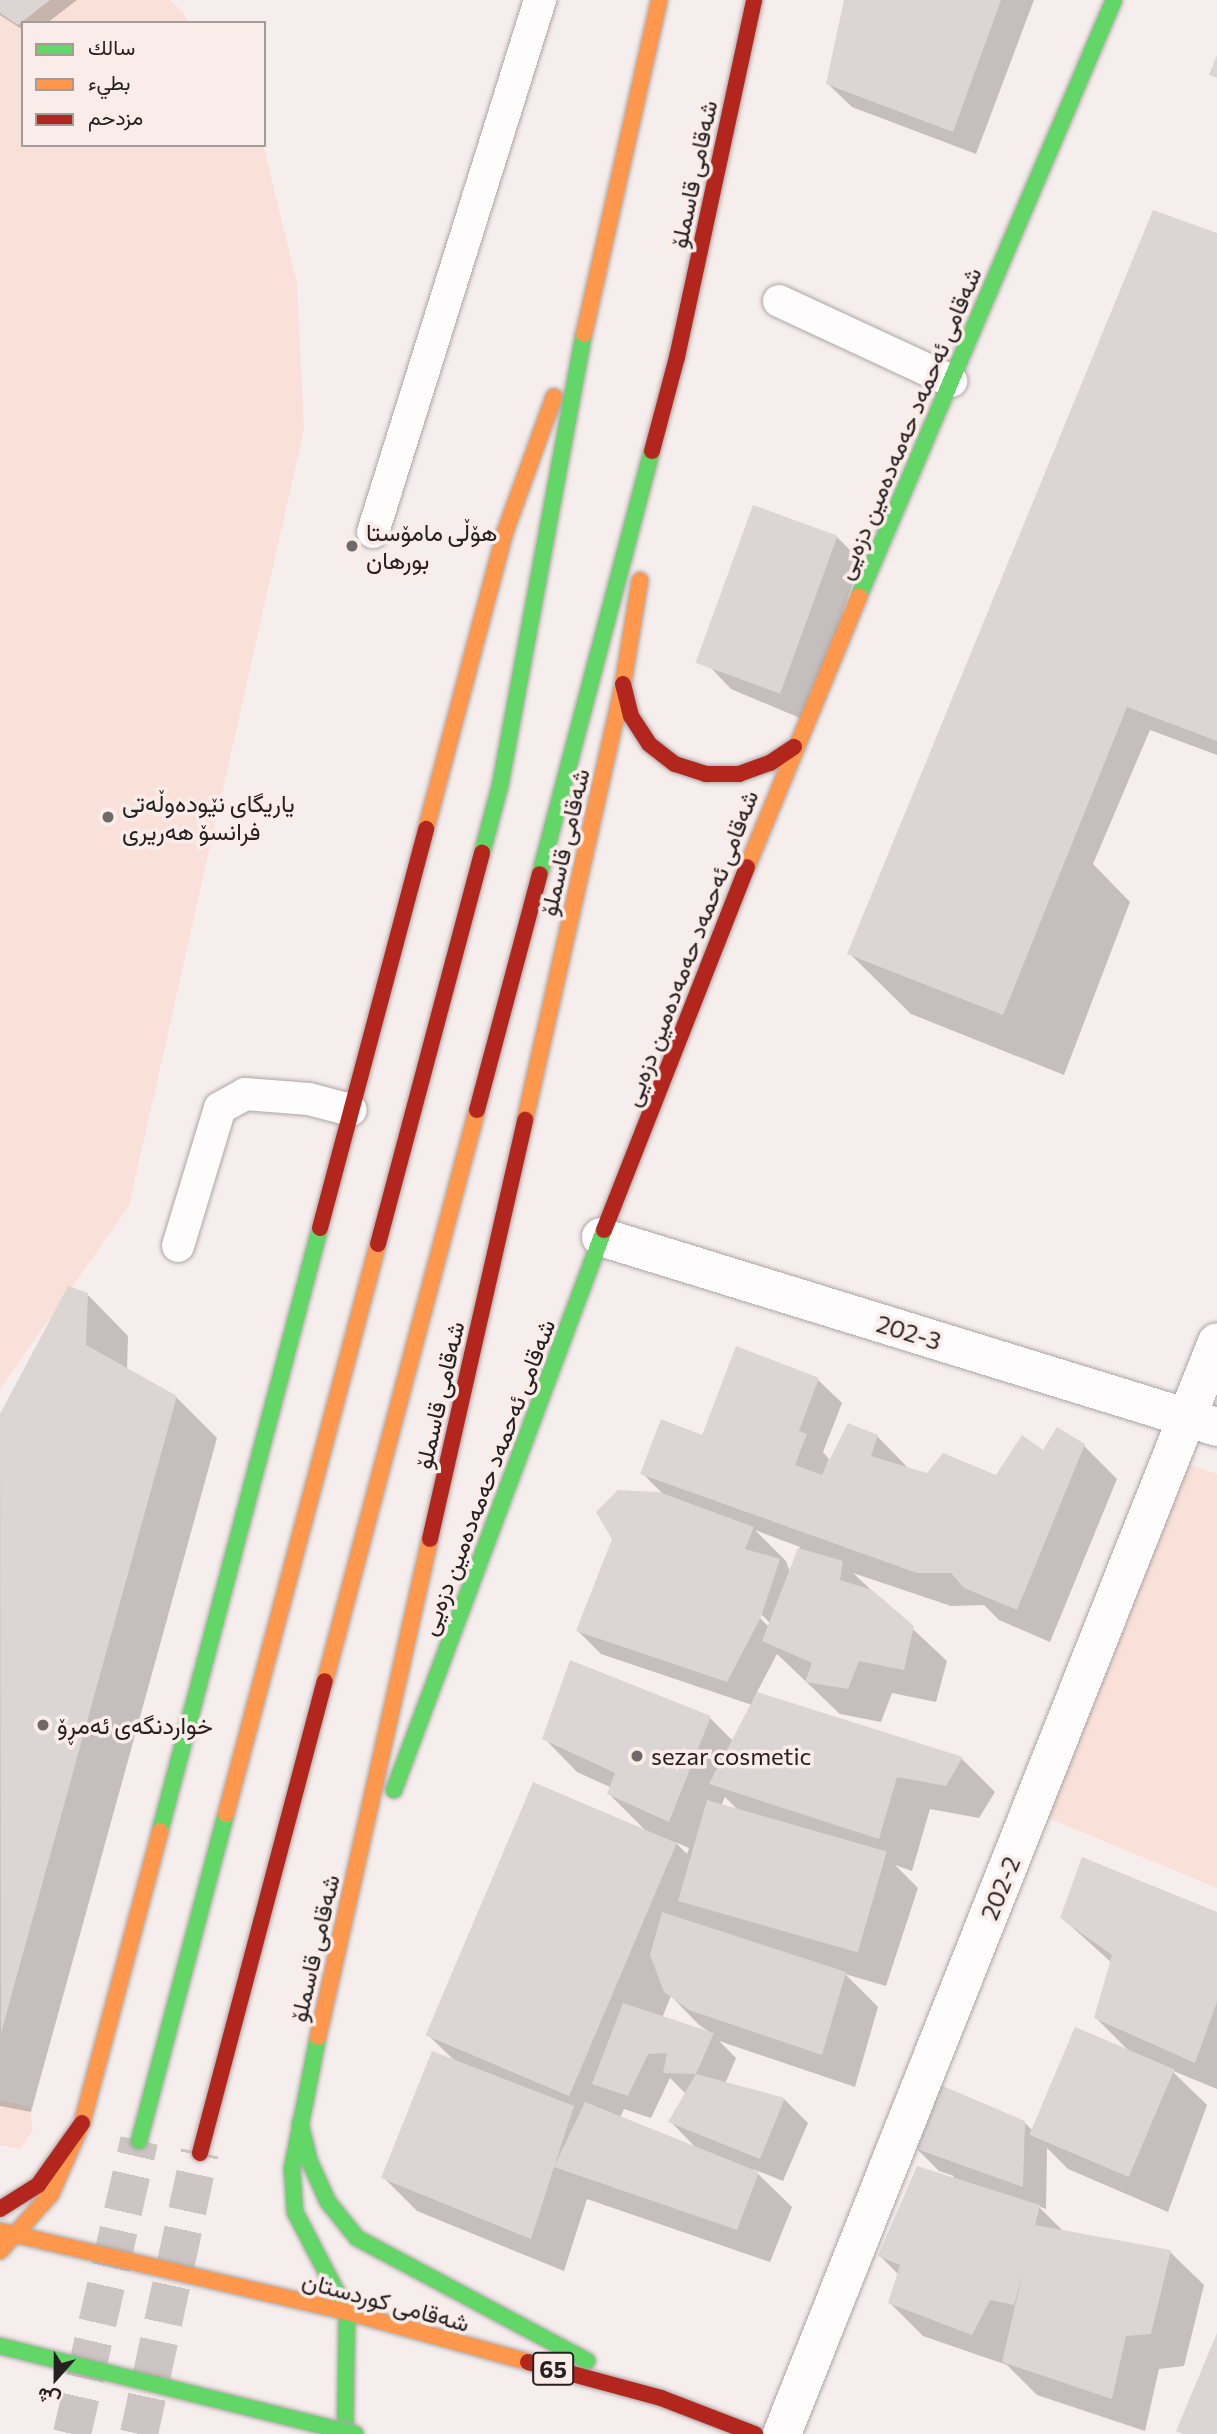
<!DOCTYPE html>
<meta charset="utf-8">
<style>
body{margin:0}
#map{position:relative;width:1217px;height:2434px;overflow:hidden;background:#f6eeec;font-family:Commissioner,Vazirmatn,sans-serif}
div>[style]{position:absolute}
.green>*{inset:0;background:#f9e1d9}
.shadow>*{inset:0;background:#0003}
.building>*{inset:0;background:#dbd6d4;transform-origin:0 0}
.secondary-tunnel>*{height:38px;margin-top:-19px;transform-origin:0;background:repeating-linear-gradient(90deg,#ccc5c3 0 38px,transparent 0 57px)}
.roads{filter:drop-shadow(0 0 2px #aca6a5) drop-shadow(0 0 2px #aca6a5)}
.lane>*{height:32px;margin:-16px;padding:0 16px;transform-origin:16px;border-radius:16px;background:#fefcfc}
.street>*{height:38px;margin:-19px;padding:0 19px;transform-origin:19px;border-radius:19px;background:#fefcfc}
.fast>*{height:16px;margin:-8px;padding:0 8px;transform-origin:8px;border-radius:8px;background:#63d668}
.slow>*{height:16px;margin:-8px;padding:0 8px;transform-origin:8px;border-radius:8px;background:#ff974d}
.jam>*{height:16px;margin:-8px;padding:0 8px;transform-origin:8px;border-radius:8px;background:#b3261e}
.bridges{filter:drop-shadow(0 0 2px #aca6a5) drop-shadow(0 0 2px #aca6a5)}
.fast-bridge>*{height:16px;margin:-8px;padding:0 8px;transform-origin:8px;border-radius:8px;background:#63d668}
.dots>*{width:19px;height:19px;translate:-50% -50%;box-sizing:border-box;border:4px solid #f9ece9;border-radius:50%}
span{translate:-50% -50%;white-space:nowrap;text-align:center;line-height:1.15;-webkit-text-stroke:7px #f9ece9;paint-order:stroke}
.shield-label span{padding:2px 5px;background:#f9ece9;border:2px solid;border-radius:5px;-webkit-text-stroke-width:0}
.shield-label{font-size:23px;color:#262120;font-weight:700}
.street-label{font-size:24px;color:#262120}
.poi-label{font-size:24px;color:#262120}
.left{translate:0 -50%;text-align:left}
.legend{position:absolute;left:21px;top:21px;width:245px;height:126px;box-sizing:border-box;background:#f9ece9;border:2px solid #a59b99;margin:0;padding:9px 12px;list-style:none;font-size:21px;color:#262120}
.legend li{display:flex;align-items:center;gap:14px;height:35px}
.legend b{width:35px;border:2px solid #a59b99}
.north{position:absolute;left:21px;top:2343px;width:70px;height:70px;-webkit-text-stroke:5px #f9ece9;paint-order:stroke;rotate:201deg;font-size:19px;font-weight:700;line-height:28px;text-align:center;color:#262120}
.north::after{content:'';display:block;margin:auto;width:24px;height:32px;background:#262120;clip-path:polygon(50% 0,100% 100%,50% 72%,0 100%)}
</style>
<div id="map">
<div class="green">
<i style="clip-path:polygon(0 0,170px 0,183px 12px,189px 23px,23px 23px,23px 145px,263px 145px,297px 283px,304px 429px,129px 1206px,0 1389px)"></i>
<i style="clip-path:polygon(1183px 1462px,1217px 1474px,1217px 1888px,1031px 1811px)"></i>
<i style="clip-path:polygon(0 2100px,30px 2107px,33px 2130px,20px 2149px,0 2145px)"></i>
</div>
<div class="shadow">
<i style="clip-path:polygon(0 0,77px 0,47px 23px,23px 23px,23px 30px,0 15px)"></i>
<i style="clip-path:polygon(846px 0,1034px 0,976px 154px,852px 107px,828px 84px)"></i>
<i style="clip-path:polygon(1217px 235px,1217px 755px,1150px 730px,1093px 864px,1130px 902px,1064px 1075px,911px 1014px,849px 953px)"></i>
<i style="clip-path:polygon(837px 537px,860px 560px,807px 721px,731px 689px,708px 665px)"></i>
<i style="clip-path:polygon(69px 1289px,87px 1294px,128px 1336px,127px 1370px,176px 1397px,217px 1438px,31px 2112px,0 2106px,0 1417px)"></i>
<i style="clip-path:polygon(evenodd,818px 1380px,842px 1403px,823px 1452px,829px 1459px,822px 1478px,877px 1436px,910px 1470px,927px 1475px,997px 1478px,1043px 1452px,1083px 1445px,1117px 1479px,1050px 1642px,999px 1620px,984px 1605px,951px 1606px,853px 1573px,947px 1661px,936px 1702px,892px 1693px,881px 1722px,840px 1714px,777px 1654px,756px 1694px,962px 1759px,995px 1792px,979px 1818px,930px 1809px,912px 1871px,895px 1865px,918px 1888px,886px 1986px,845px 1974px,878px 2007px,855px 2087px,719px 2041px,736px 2058px,725px 2084px,785px 2100px,808px 2123px,783px 2181px,753px 2169px,792px 2207px,770px 2262px,587px 2199px,564px 2271px,417px 2211px,383px 2177px,456px 2062px,428px 2035px,645px 1830px,609px 1794px,612px 1788px,577px 1772px,544px 1738px,710px 1718px,733px 1741px,752px 1705px,601px 1654px,578px 1631px,663px 1494px,642px 1473px,703px 1437px,818px 1380px,755px 1530px,800px 1547px,790px 1572px,786px 1561px,755px 1530px,818px 1380px,760px 1613px,770px 1623px,770px 1628px,760px 1618px,760px 1613px,818px 1380px,725px 1797px,740px 1812px,721px 1806px,725px 1797px,818px 1380px,675px 1842px,689px 1848px,687px 1854px,675px 1842px,818px 1380px,671px 1996px,699px 2025px,711px 2033px,662px 2018px,671px 1996px,818px 1380px,670px 2078px,686px 2094px,670px 2121px,698px 2150px,620px 2118px,624px 2109px,651px 2118px,670px 2078px)"></i>
<i style="clip-path:polygon(1217px 1914px,1217px 2089px,1171px 2070px,1207px 2105px,1168px 2212px,1068px 2169px,1047px 2148px,1046px 2209px,1038px 2206px,1065px 2233px,1170px 2252px,1204px 2285px,1184px 2366px,1159px 2369px,1145px 2431px,1037px 2395px,1007px 2365px,923px 2336px,890px 2303px,899px 2275px,880px 2256px,954px 2176px,939px 2171px,916px 2148px,1024px 2122px,1036px 2134px,1131px 2053px,1096px 2018px,1112px 1963px,1062px 1918px)"></i>
</div>
<div class="building">
<i style="clip-path:polygon(0 0,50px 0,18px 25px,0 13px)"></i>
<i style="clip-path:polygon(844px 0,1001px 0,953px 132px,826px 84px)"></i>
<i style="clip-path:polygon(1217px 55px,1217px 78px,1209px 75px)"></i>
<i style="clip-path:polygon(1153px 210px,1217px 233px,1217px 741px,1127px 707px,1003px 1015px,847px 954px)"></i>
<i style="left:753px;top:505px;width:90px;height:168px;rotate:20deg"></i>
<i style="clip-path:polygon(68px 1286px,88px 1293px,86px 1345px,177px 1396px,1px 2033px,0 1414px)"></i>
<i style="clip-path:polygon(736px 1346px,819px 1378px,799px 1431px,807px 1434px,795px 1465px,822px 1475px,848px 1423px,878px 1435px,871px 1456px,927px 1473px,943px 1453px,996px 1475px,1022px 1435px,1043px 1450px,1057px 1427px,1085px 1444px,1017px 1610px,964px 1588px,951px 1573px,917px 1573px,640px 1474px,661px 1419px,702px 1435px)"></i>
<i style="clip-path:polygon(618px 1490px,659px 1492px,754px 1527px,745px 1549px,780px 1559px,761px 1617px,727px 1682px,576px 1631px,612px 1539px,596px 1512px)"></i>
<i style="clip-path:polygon(798px 1548px,843px 1561px,840px 1580px,872px 1590px,914px 1626px,904px 1670px,859px 1661px,848px 1689px,805px 1682px,812px 1663px,762px 1641px)"></i>
<i style="clip-path:polygon(570px 1660px,711px 1716px,669px 1822px,607px 1794px,615px 1773px,542px 1739px)"></i>
<i style="clip-path:polygon(757px 1692px,963px 1757px,946px 1786px,897px 1777px,879px 1839px,709px 1784px)"></i>
<i style="left:533px;top:1782px;width:156px;height:275px;rotate:23deg"></i>
<i style="left:707px;top:1800px;width:187px;height:105px;rotate:16deg"></i>
<i style="clip-path:polygon(1082px 1857px,1217px 1912px,1217px 2002px,1195px 2063px,1094px 2018px,1112px 1955px,1060px 1918px)"></i>
<i style="clip-path:polygon(662px 1912px,846px 1972px,822px 2055px,689px 2010px,664px 1992px,650px 1955px)"></i>
<i style="clip-path:polygon(623px 2003px,714px 2033px,696px 2074px,663px 2073px,667px 2053px,648px 2054px,628px 2096px,592px 2084px)"></i>
<i style="left:1075px;top:2027px;width:108px;height:117px;rotate:23deg"></i>
<i style="clip-path:polygon(432px 2051px,574px 2106px,554px 2167px,585px 2102px,759px 2172px,737px 2230px,554px 2167px,531px 2239px,381px 2178px)"></i>
<i style="clip-path:polygon(696px 2074px,785px 2098px,760px 2159px,668px 2122px)"></i>
<i style="clip-path:polygon(936px 2083px,1025px 2121px,1023px 2187px,914px 2148px)"></i>
<i style="clip-path:polygon(917px 2166px,1040px 2205px,1035px 2225px,1171px 2250px,1151px 2334px,1126px 2336px,1112px 2399px,1002px 2362px,1023px 2272px,1014px 2305px,990px 2300px,972px 2335px,888px 2303px,900px 2265px,878px 2256px)"></i>
<i style="clip-path:polygon(1217px 2333px,1217px 2434px,1183px 2434px,1176px 2431px)"></i>
</div>
<div class="secondary-tunnel">
<i style="left:72px;top:2434px;width:301px;rotate:-77.1deg"></i>
<i style="left:139px;top:2434px;width:288px;rotate:-77.8deg"></i>
</div>
<div class="roads">
<div class="lane">
<i style="left:779px;top:301px;width:190px;rotate:24.9deg"></i>
<i style="left:373px;top:532px;width:558px;rotate:-72.57deg"></i>
<i style="left:178px;top:1246px;width:144px;rotate:-73.1deg"></i>
<i style="left:220px;top:1108px;width:29px;rotate:-29deg"></i>
<i style="left:245px;top:1094px;width:64px;rotate:4.5deg"></i>
<i style="left:309px;top:1099px;width:43px;rotate:14.7deg"></i>
</div>
<div class="street">
<i style="left:601px;top:1237px;width:645px;rotate:17.14deg"></i>
<i style="left:782px;top:2434px;width:1175px;rotate:-68.28deg"></i>
</div>
<div class="fast">
<i style="left:859px;top:596px;width:648px;rotate:-66.84deg"></i>
<i style="left:482px;top:853px;width:69px;rotate:-75deg"></i>
<i style="left:500px;top:786px;width:460px;rotate:-79.5deg"></i>
<i style="left:540px;top:874px;width:438px;rotate:-75.2deg"></i>
<i style="left:394px;top:1790px;width:598px;rotate:-69.44deg"></i>
<i style="left:160px;top:1831px;width:624px;rotate:-75.14deg"></i>
<i style="left:318px;top:2037px;width:134px;rotate:101.2deg"></i>
<i style="left:292px;top:2168px;width:44px;rotate:86.1deg"></i>
<i style="left:295px;top:2212px;width:113px;rotate:62.5deg"></i>
<i style="left:347px;top:2312px;width:122px;rotate:90.9deg"></i>
<i style="left:300px;top:2123px;width:38px;rotate:76deg"></i>
<i style="left:309px;top:2160px;width:46px;rotate:65.7deg"></i>
<i style="left:328px;top:2202px;width:46px;rotate:51.1deg"></i>
<i style="left:357px;top:2238px;width:261px;rotate:28.1deg"></i>
<i style="left:139px;top:2141px;width:338px;rotate:-75.1deg"></i>
</div>
<div class="slow">
<i style="left:584px;top:334px;width:342px;rotate:-77.3deg"></i>
<i style="left:426px;top:829px;width:304px;rotate:-75.1deg"></i>
<i style="left:504px;top:535px;width:147px;rotate:-70.1deg"></i>
<i style="left:747px;top:867px;width:293px;rotate:-67.5deg"></i>
<i style="left:525px;top:1120px;width:447px;rotate:-77.3deg"></i>
<i style="left:623px;top:684px;width:105px;rotate:-80.7deg"></i>
<i style="left:325px;top:1681px;width:591px;rotate:-75.09deg"></i>
<i style="left:226px;top:1814px;width:590px;rotate:-75.07deg"></i>
<i style="left:318px;top:2037px;width:510px;rotate:-77.33deg"></i>
<i style="left:0;top:2231px;width:356px;rotate:13.1deg"></i>
<i style="left:347px;top:2312px;width:188px;rotate:15.4deg"></i>
<i style="left:0;top:2251px;width:76px;rotate:-48.2deg"></i>
<i style="left:51px;top:2194px;width:77px;rotate:-66.4deg"></i>
<i style="left:82px;top:2123px;width:302px;rotate:-75deg"></i>
</div>
<div class="jam">
<i style="left:652px;top:451px;width:97px;rotate:-75.1deg"></i>
<i style="left:677px;top:357px;width:365px;rotate:-77.8deg"></i>
<i style="left:623px;top:684px;width:33px;rotate:76deg"></i>
<i style="left:631px;top:716px;width:33px;rotate:57deg"></i>
<i style="left:649px;top:744px;width:33px;rotate:38deg"></i>
<i style="left:675px;top:764px;width:33px;rotate:18deg"></i>
<i style="left:706px;top:774px;width:33px"></i>
<i style="left:739px;top:774px;width:33px;rotate:-20deg"></i>
<i style="left:770px;top:763px;width:29px;rotate:-34deg"></i>
<i style="left:477px;top:1110px;width:244px;rotate:-75.1deg"></i>
<i style="left:320px;top:1228px;width:413px;rotate:-75.1deg"></i>
<i style="left:604px;top:1230px;width:390px;rotate:-68.5deg"></i>
<i style="left:378px;top:1244px;width:405px;rotate:-75.1deg"></i>
<i style="left:430px;top:1539px;width:430px;rotate:-77.2deg"></i>
<i style="left:200px;top:2153px;width:488px;rotate:-75.2deg"></i>
<i style="left:0;top:2209px;width:45px;rotate:-32.3deg"></i>
<i style="left:38px;top:2185px;width:76px;rotate:-54.6deg"></i>
<i style="left:528px;top:2362px;width:138px;rotate:15.1deg"></i>
<i style="left:661px;top:2398px;width:101px;rotate:21deg"></i>
</div>
</div>
<div class="bridges">
<div class="fast-bridge">
<i style="left:0;top:2346px;width:366px;rotate:13.9deg"></i>
</div>
</div>
<div class="dots">
<i style="left:352px;top:546px;background:#6f6967"></i>
<i style="left:108px;top:817px;background:#6f6967"></i>
<i style="left:43px;top:1725px;background:#6f6967"></i>
<i style="left:637px;top:1756px;background:#6f6967"></i>
</div>
<div class="shield-label">
<span style="left:553px;top:2369px">65</span>
</div>
<div class="street-label">
<span style="left:693px;top:174px;rotate:-78deg">شەقامی قاسملۆ</span>
<span style="left:908px;top:423px;rotate:-67deg">شەقامی ئەحمەد حەمەدەمین دزەیی</span>
<span style="left:564px;top:842px;rotate:-77deg">شەقامی قاسملۆ</span>
<span style="left:690px;top:948px;rotate:-69deg">شەقامی ئەحمەد حەمەدەمین دزەیی</span>
<span style="left:909px;top:1332px;rotate:17deg">202-3</span>
<span style="left:439px;top:1395px;rotate:-77deg">شەقامی قاسملۆ</span>
<span style="left:487px;top:1477px;rotate:-69deg">شەقامی ئەحمەد حەمەدەمین دزەیی</span>
<span style="left:1000px;top:1888px;rotate:-68deg">202-2</span>
<span style="left:314px;top:1948px;rotate:-77deg">شەقامی قاسملۆ</span>
<span style="left:386px;top:2301px;rotate:15deg">شەقامی کوردستان</span>
</div>
<div class="poi-label">
<span class="left" style="left:366px;top:546px">هۆڵی مامۆستا<br>بورهان</span>
<span class="left" style="left:122px;top:817px">یاریگای نێودەوڵەتی<br>فرانسۆ هەریری</span>
<span class="left" style="left:57px;top:1725px">خواردنگەی ئەمڕۆ</span>
<span class="left" style="left:651px;top:1756px">sezar cosmetic</span>
</div>
<ul class="legend">
<li><b style="height:9px;background:#63d668"></b>سالك</li>
<li><b style="height:9px;background:#ff974d"></b>بطيء</li>
<li><b style="height:9px;background:#b3261e"></b>مزدحم</li>
</ul>
<div class="north">ش</div>
</div>
